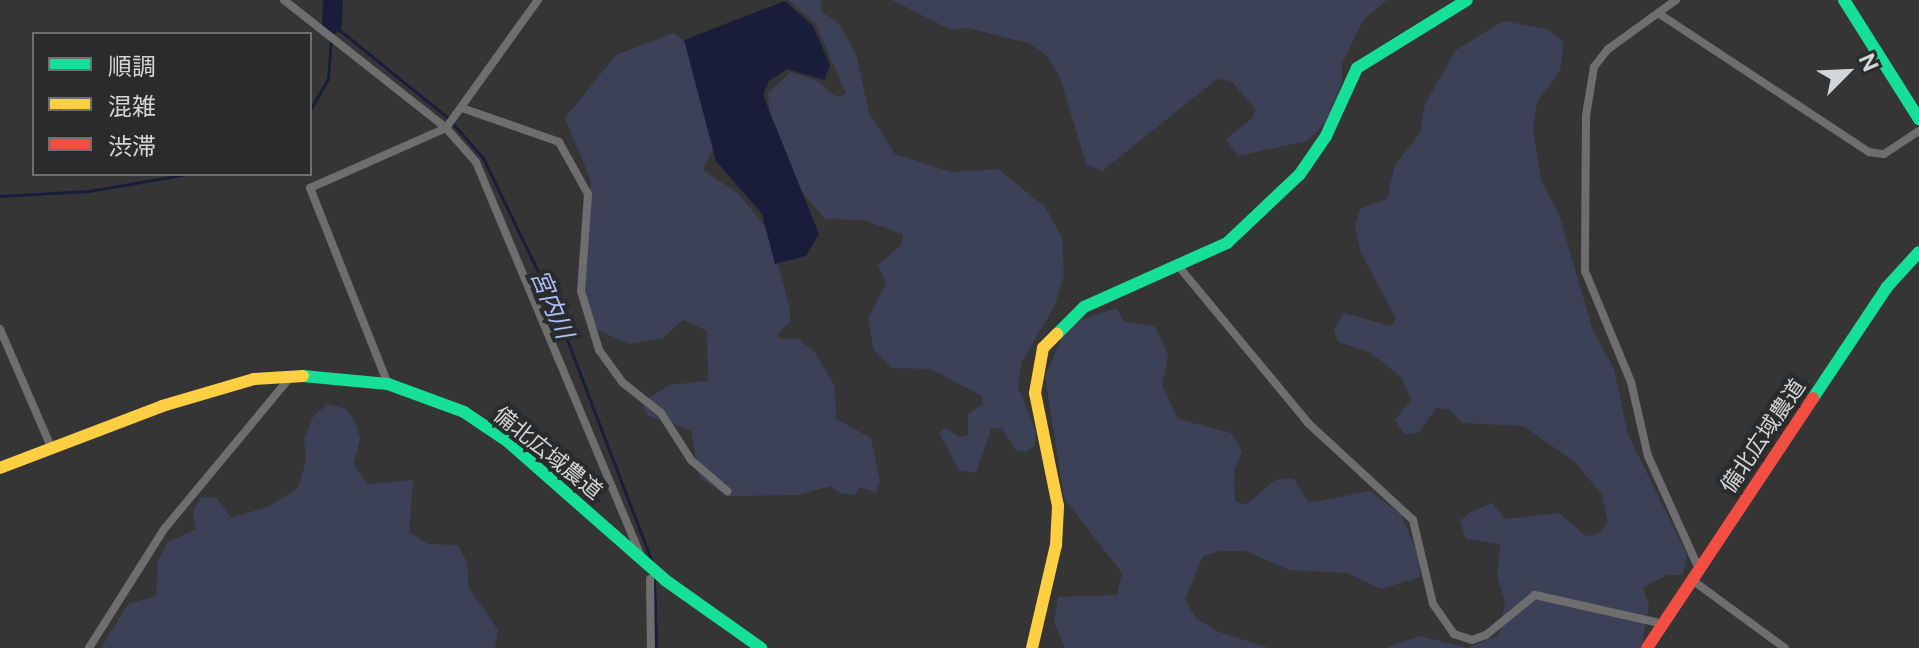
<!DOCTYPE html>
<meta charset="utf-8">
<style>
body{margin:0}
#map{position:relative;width:1919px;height:648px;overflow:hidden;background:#353536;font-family:"Public Sans","Noto Sans JP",sans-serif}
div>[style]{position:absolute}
.green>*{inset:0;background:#3c4157}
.water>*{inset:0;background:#191d3a}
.stream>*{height:3px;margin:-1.5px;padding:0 1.5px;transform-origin:1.5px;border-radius:1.5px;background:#191d3a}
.river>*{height:20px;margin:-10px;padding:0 10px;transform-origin:10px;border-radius:10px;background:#191d3a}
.street>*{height:8px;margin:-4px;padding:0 4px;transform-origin:4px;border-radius:4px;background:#6e6e6e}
.fast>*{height:12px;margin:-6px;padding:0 6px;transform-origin:6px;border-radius:6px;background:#16e098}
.slow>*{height:12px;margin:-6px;padding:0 6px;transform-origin:6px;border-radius:6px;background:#ffcf43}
.jam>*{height:12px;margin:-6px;padding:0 6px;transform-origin:6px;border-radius:6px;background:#f24e42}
span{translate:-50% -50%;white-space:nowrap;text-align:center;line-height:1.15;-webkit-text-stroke:8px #2a2b2d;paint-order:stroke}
.street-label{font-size:22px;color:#d4d5d7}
.water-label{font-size:24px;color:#aebdfa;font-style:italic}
.legend{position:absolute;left:32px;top:32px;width:280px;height:144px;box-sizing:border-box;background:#2a2b2d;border:2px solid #6e6f71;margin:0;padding:10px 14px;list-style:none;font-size:24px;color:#d4d5d7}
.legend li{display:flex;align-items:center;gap:16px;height:40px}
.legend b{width:40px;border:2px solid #6e6f71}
.north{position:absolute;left:1807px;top:32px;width:80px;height:80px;-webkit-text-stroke:6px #2a2b2d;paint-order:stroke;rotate:66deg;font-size:22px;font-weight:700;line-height:32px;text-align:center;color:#d4d5d7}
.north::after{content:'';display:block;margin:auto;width:28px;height:36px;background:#d4d5d7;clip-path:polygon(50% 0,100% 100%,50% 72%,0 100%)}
</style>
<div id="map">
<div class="green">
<i style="clip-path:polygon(788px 0,822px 0,820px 10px,840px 25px,856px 54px,869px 113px,895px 154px,951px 172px,998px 169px,1045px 207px,1062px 237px,1064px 276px,1054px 307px,1022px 361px,1018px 387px,1036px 432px,1035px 445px,1026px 452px,1016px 450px,1002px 428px,991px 429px,976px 473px,959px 470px,939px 433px,945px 428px,960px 437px,968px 435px,968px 414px,983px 404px,982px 396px,931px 369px,892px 368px,874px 350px,868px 318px,886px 283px,878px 265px,902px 244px,903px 234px,863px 220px,825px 219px,799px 188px,770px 122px,768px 93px,791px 72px,817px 81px,837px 97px,846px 94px,816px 24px)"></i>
<i style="clip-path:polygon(892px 0,1387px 0,1363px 20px,1342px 64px,1342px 82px,1325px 123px,1307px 141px,1238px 156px,1226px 139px,1254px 117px,1255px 108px,1231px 81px,1217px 79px,1102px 171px,1086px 164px,1060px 77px,1047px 56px,1031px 44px,969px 28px,951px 30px)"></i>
<i style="clip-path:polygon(1503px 21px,1547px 29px,1564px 42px,1560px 71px,1537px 102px,1533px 129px,1541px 180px,1560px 217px,1592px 328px,1614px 369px,1628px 435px,1687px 554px,1683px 575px,1668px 575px,1643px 587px,1649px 606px,1641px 648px,1385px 648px,1420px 636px,1467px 648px,1499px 635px,1505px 603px,1497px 575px,1500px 544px,1466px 539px,1460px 521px,1469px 513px,1492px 503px,1506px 519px,1559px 513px,1586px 536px,1598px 534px,1608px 522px,1602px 495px,1575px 462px,1523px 426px,1462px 423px,1450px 410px,1436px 408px,1418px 433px,1404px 434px,1395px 420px,1411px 400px,1402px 378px,1370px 352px,1338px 342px,1334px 330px,1344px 313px,1391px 326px,1396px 318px,1361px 253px,1355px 226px,1360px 209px,1387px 199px,1395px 165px,1420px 133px,1425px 104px,1456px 50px)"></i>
<i style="clip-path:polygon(674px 33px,688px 44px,704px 86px,714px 146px,703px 170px,739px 194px,770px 233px,790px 310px,790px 322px,777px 334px,780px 339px,798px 338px,815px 353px,835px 386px,836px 419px,871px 438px,880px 481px,876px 492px,858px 487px,856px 495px,842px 494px,831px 486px,799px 495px,727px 496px,700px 478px,691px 430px,647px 415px,642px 403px,669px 385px,708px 381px,707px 331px,683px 320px,663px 338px,629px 344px,598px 330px,590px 320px,584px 283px,591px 181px,565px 118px,616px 55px)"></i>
<i style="clip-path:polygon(1116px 308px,1124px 322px,1154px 326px,1161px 338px,1168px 357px,1162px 385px,1178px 419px,1231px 433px,1242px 451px,1234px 471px,1235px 501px,1246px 505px,1275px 480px,1293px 478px,1309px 503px,1370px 491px,1401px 514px,1419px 558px,1420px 577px,1381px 589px,1347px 573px,1289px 570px,1246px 551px,1221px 551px,1203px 556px,1185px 600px,1196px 618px,1219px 632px,1269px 648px,1065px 648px,1054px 622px,1058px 597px,1117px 595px,1122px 573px,1064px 498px,1045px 376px,1064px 333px,1081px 320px)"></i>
<i style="clip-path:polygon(327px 404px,346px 409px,356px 424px,360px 439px,353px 465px,368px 484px,413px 480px,409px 532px,428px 544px,458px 545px,467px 562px,469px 588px,498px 630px,495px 648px,101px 648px,128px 604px,156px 596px,158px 561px,167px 543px,196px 529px,193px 511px,202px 497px,217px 498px,231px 518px,270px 506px,298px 488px,306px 461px,304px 439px,313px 417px)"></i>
</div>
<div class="water">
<i style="clip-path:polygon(785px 1px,813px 26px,830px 65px,824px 80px,787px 69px,769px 81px,763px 95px,819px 234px,806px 256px,775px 264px,762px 214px,716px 161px,684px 40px)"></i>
</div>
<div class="stream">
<i style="left:332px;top:24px;width:148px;rotate:39deg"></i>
<i style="left:447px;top:117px;width:55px;rotate:48.7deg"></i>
<i style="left:483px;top:158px;width:161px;rotate:64.2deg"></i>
<i style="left:553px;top:303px;width:280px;rotate:69.1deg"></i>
<i style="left:310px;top:110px;width:36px;rotate:-60deg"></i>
<i style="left:328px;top:79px;width:55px;rotate:-85.8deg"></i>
<i style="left:0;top:196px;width:89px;rotate:-3.2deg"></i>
<i style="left:89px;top:191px;width:98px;rotate:-9.9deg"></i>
<i style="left:654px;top:576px;width:72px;rotate:88.4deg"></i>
</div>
<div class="river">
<i style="left:332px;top:24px;width:24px;rotate:-88deg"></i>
</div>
<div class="street">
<i style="left:284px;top:0;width:206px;rotate:38.3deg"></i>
<i style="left:446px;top:128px;width:45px;rotate:48.6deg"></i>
<i style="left:476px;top:162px;width:427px;rotate:67.3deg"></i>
<i style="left:1676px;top:0;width:84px;rotate:144.2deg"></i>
<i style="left:1608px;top:49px;width:23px;rotate:128deg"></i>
<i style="left:1594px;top:67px;width:50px;rotate:99.3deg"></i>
<i style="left:1586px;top:116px;width:155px;rotate:90.4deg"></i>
<i style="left:1585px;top:271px;width:120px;rotate:67.5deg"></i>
<i style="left:1631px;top:382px;width:76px;rotate:77.1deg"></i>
<i style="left:1648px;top:456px;width:124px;rotate:65.7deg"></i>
<i style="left:1658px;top:13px;width:253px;rotate:33.4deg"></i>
<i style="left:1869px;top:152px;width:15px;rotate:8deg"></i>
<i style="left:1884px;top:154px;width:42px;rotate:-33.3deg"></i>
<i style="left:462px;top:108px;width:103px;rotate:19.3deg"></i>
<i style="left:559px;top:142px;width:60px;rotate:60.9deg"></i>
<i style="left:588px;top:194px;width:97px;rotate:94.1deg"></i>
<i style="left:581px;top:291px;width:62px;rotate:73deg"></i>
<i style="left:599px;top:350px;width:39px;rotate:54deg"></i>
<i style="left:622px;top:382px;width:50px;rotate:38.5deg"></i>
<i style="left:661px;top:413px;width:56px;rotate:57.4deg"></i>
<i style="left:691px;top:460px;width:48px;rotate:40.7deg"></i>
<i style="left:1180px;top:268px;width:201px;rotate:50.4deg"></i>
<i style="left:1308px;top:423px;width:143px;rotate:42.7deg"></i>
<i style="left:1413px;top:520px;width:86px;rotate:76.6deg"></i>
<i style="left:1433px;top:604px;width:37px;rotate:55deg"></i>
<i style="left:1454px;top:634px;width:19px;rotate:18deg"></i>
<i style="left:1472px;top:640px;width:15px;rotate:-20deg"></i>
<i style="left:1486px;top:635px;width:63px;rotate:-39.2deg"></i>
<i style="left:1535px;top:595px;width:132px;rotate:12.7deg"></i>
<i style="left:0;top:329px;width:131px;rotate:66.6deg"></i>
<i style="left:388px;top:384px;width:211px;rotate:-111.7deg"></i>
<i style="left:310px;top:188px;width:149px;rotate:-23.8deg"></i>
<i style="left:446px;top:128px;width:158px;rotate:-54.3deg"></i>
<i style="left:650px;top:579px;width:69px;rotate:89.2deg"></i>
<i style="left:1692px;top:580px;width:115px;rotate:36.2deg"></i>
<i style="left:89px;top:648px;width:142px;rotate:-57.7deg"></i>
<i style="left:165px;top:528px;width:199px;rotate:-50.3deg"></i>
</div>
<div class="fast">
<i style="left:1844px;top:0;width:141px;rotate:57.8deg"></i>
<i style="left:1057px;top:334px;width:38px;rotate:-45deg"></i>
<i style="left:1084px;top:307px;width:157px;rotate:-24.1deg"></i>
<i style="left:1227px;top:243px;width:100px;rotate:-43.4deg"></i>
<i style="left:1300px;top:174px;width:46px;rotate:-55.6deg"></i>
<i style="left:1326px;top:136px;width:75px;rotate:-65.5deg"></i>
<i style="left:1357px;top:68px;width:129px;rotate:-31.7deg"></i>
<i style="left:303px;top:376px;width:85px;rotate:5.4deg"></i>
<i style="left:388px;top:384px;width:81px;rotate:20.2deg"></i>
<i style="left:464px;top:412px;width:52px;rotate:34deg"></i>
<i style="left:507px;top:441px;width:210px;rotate:41.3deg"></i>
<i style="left:665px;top:580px;width:118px;rotate:35.3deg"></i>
<i style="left:1813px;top:398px;width:133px;rotate:-56.3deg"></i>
<i style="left:1887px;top:287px;width:47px;rotate:-47.6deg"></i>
</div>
<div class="slow">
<i style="left:0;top:468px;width:173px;rotate:-20.9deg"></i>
<i style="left:162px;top:406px;width:96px;rotate:-16.4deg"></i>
<i style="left:254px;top:379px;width:49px;rotate:-3.5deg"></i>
<i style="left:1032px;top:648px;width:106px;rotate:-76.9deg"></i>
<i style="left:1056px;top:545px;width:39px;rotate:-87deg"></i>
<i style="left:1058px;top:506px;width:115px;rotate:-101.5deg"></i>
<i style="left:1035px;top:393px;width:46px;rotate:-79.9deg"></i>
<i style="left:1043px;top:348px;width:20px;rotate:-45deg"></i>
</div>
<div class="jam">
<i style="left:1647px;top:648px;width:300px;rotate:-56.4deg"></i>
</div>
<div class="street-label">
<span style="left:1763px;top:436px;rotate:-56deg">備北広域農道</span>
<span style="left:548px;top:453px;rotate:39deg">備北広域農道</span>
</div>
<div class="water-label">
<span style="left:552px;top:304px;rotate:67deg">宮内川</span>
</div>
<ul class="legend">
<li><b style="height:10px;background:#16e098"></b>順調</li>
<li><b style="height:10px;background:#ffcf43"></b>混雑</li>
<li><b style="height:10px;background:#f24e42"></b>渋滞</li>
</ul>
<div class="north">N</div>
</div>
